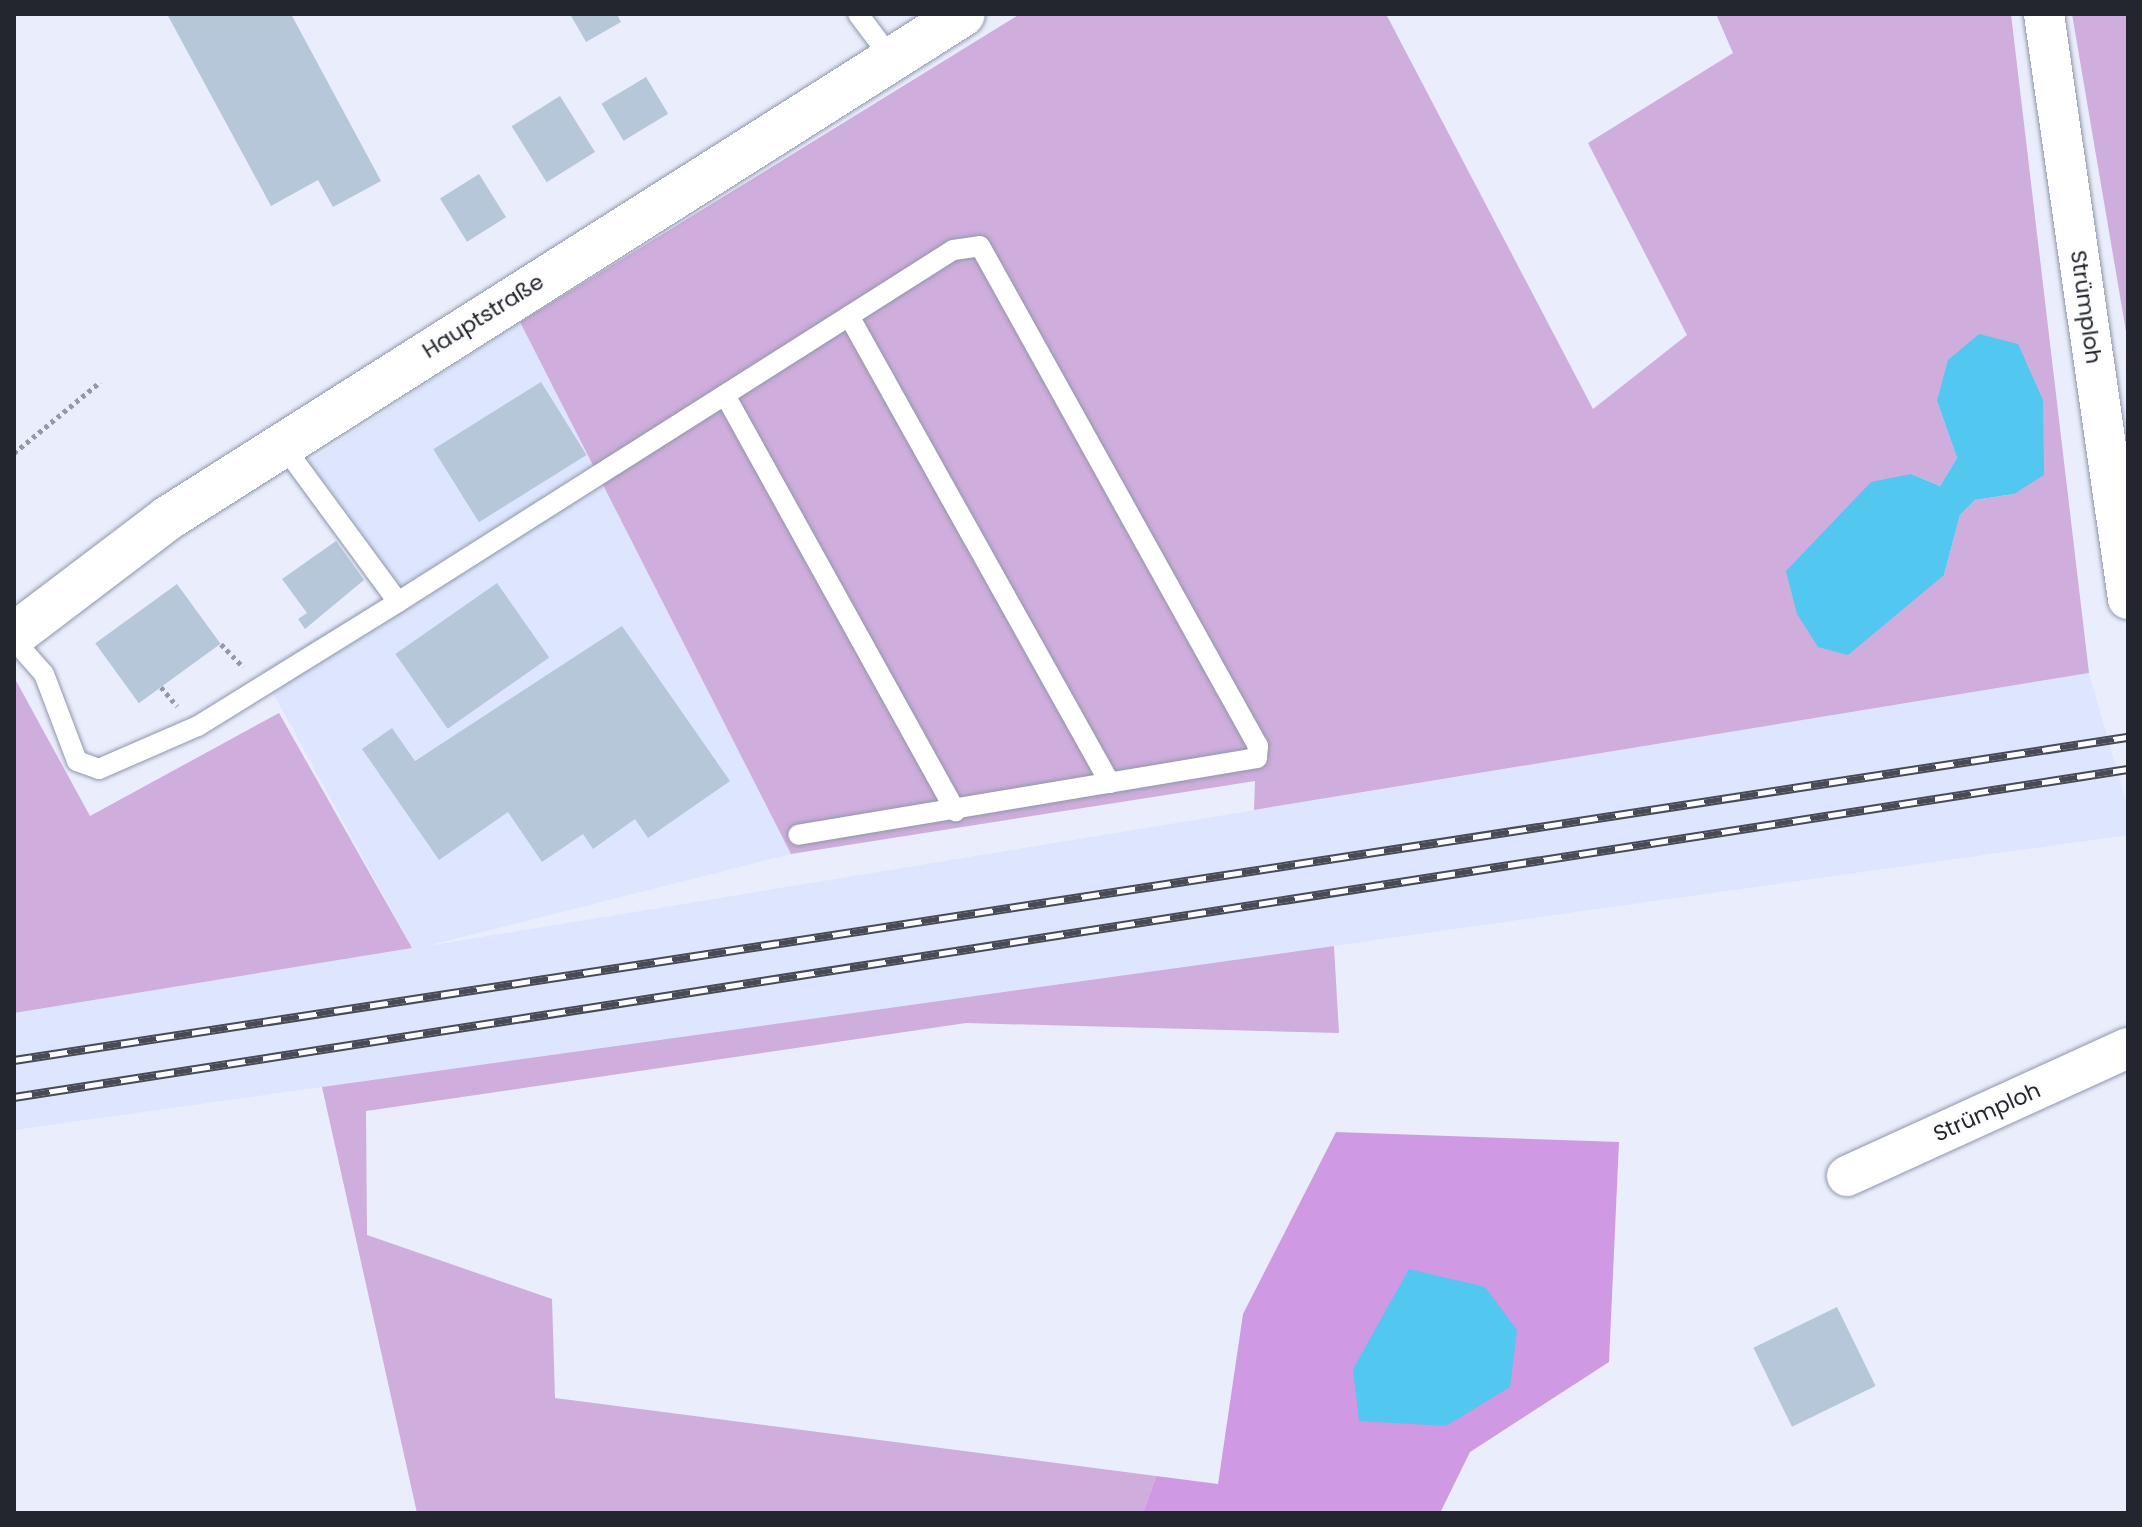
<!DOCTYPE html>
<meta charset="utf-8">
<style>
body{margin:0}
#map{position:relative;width:2142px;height:1527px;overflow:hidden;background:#eaeefc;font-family:Poppins,sans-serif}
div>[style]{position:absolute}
.built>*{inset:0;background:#dde6fe}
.green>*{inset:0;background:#cfaddc}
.forest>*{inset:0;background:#cf99e3}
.water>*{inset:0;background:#52c7f0}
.building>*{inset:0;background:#b5c7d9;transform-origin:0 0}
.path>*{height:5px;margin-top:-2.5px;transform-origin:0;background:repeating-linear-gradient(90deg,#9599a4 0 4px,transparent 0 8px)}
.roads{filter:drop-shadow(0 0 2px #8f96ab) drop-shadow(0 0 2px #8f96ab)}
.service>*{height:20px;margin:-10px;padding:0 10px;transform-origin:10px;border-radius:10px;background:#fff}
.minor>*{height:40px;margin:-20px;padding:0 20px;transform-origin:20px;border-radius:20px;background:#fff}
.secondary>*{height:44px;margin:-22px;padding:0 22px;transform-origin:22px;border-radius:22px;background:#fff}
.rail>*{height:9px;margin-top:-4.5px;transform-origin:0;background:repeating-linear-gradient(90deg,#fcfcfc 0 18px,#484b54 0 36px);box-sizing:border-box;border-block:2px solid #484b54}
span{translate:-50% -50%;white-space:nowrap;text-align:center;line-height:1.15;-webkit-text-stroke:6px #fcfcfc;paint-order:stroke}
.street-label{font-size:22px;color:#23262e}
.frame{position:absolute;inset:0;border:16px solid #23262e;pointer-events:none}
</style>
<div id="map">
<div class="built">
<i style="clip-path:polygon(520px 322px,791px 854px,427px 946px,2089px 673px,2128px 809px,2128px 835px,14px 1130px,14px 1013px,412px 948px,261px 671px,381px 598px,290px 474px)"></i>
</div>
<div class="green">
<i style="clip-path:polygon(evenodd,1020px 14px,1386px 14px,1593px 409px,1687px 335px,1588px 143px,1733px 53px,1716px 14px,2011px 14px,2089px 673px,1254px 810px,1255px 781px,791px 854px,520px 322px,1020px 14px,1937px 401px,2014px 494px,1975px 500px,1960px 515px,1944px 575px,1911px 474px,1940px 486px,1957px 458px,1937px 401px)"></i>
<i style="clip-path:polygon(2072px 14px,2128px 14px,2128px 343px)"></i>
<i style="clip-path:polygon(14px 677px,90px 816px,279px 713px,412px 948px,14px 1013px)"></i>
<i style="clip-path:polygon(1334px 946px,1339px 1033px,966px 1023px,366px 1111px,367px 1235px,552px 1299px,555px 1398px,1156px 1476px,1143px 1513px,417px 1513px,322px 1087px)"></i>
</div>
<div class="forest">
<i style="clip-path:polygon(1336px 1132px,1619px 1142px,1609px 1362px,1470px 1452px,1440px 1513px,1143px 1513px,1156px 1476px,1218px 1484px,1243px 1314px)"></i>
</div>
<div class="water">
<i style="clip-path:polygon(1979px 334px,2018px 344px,2043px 400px,2044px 475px,2014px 494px,1975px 500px,1960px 515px,1944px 575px,1848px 655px,1818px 647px,1797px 614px,1786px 571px,1871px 482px,1911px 474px,1940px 486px,1957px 458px,1937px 401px,1948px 360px)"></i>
<i style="clip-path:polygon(1409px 1269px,1485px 1287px,1517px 1330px,1510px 1387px,1446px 1426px,1359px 1421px,1353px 1369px)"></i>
</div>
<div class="building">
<i style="clip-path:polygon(167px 14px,291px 14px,381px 181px,333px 207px,318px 180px,271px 206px)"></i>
<i style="clip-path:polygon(570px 14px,617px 14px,621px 22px,586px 42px)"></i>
<i style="left:646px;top:77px;width:43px;height:52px;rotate:59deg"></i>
<i style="left:560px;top:96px;width:66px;height:57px;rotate:58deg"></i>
<i style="left:479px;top:174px;width:51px;height:46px;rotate:58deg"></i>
<i style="left:541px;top:382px;width:86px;height:127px;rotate:58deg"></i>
<i style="clip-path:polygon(336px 541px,364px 580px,305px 629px,298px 619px,307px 613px,282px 579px)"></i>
<i style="left:497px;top:583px;width:91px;height:124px;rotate:55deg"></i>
<i style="left:177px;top:584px;width:74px;height:101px;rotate:54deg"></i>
<i style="clip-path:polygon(622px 626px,730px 781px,648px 838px,635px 819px,593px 849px,583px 834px,542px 862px,508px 812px,439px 860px,362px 749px,392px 728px,415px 761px)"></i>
<i style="left:1837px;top:1307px;width:88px;height:93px;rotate:64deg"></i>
</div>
<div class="path">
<i style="left:14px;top:453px;width:112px;rotate:-39.5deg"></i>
<i style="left:221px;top:644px;width:32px;rotate:46deg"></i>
<i style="left:161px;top:687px;width:25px;rotate:50deg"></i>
</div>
<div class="roads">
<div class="service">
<i style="left:858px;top:14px;width:55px;rotate:53.1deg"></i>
<i style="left:849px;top:316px;width:535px;rotate:60.8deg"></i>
<i style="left:725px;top:395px;width:476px;rotate:61deg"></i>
<i style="left:282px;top:444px;width:196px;rotate:53.7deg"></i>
<i style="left:398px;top:602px;width:657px;rotate:-32.38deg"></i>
<i style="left:953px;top:250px;width:27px;rotate:-8deg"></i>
<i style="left:980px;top:246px;width:572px;rotate:60.93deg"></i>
<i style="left:1258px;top:746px;width:12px;rotate:95deg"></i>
<i style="left:1257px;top:758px;width:465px;rotate:170.5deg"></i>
<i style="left:14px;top:640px;width:45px;rotate:48.6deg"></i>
<i style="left:44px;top:674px;width:93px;rotate:69.2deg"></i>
<i style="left:77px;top:761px;width:23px;rotate:20deg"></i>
<i style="left:99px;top:769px;width:108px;rotate:-23.5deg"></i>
<i style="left:198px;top:726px;width:235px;rotate:-31.8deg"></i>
</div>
<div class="minor">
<i style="left:2044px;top:14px;width:591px;rotate:81.83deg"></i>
<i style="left:1847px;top:1176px;width:309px;rotate:-24.5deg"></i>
</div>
<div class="secondary">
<i style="left:14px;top:635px;width:193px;rotate:-37.2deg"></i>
<i style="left:168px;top:518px;width:941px;rotate:-32.37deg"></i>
</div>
</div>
<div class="rail">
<i style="left:14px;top:1060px;width:2139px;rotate:-8.69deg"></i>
<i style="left:14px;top:1097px;width:2139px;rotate:-8.82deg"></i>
</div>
<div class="street-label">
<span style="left:2086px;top:307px;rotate:82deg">Strümploh</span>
<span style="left:483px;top:316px;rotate:-32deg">Hauptstraße</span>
<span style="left:1987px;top:1112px;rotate:-24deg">Strümploh</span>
</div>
<div class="frame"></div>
</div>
